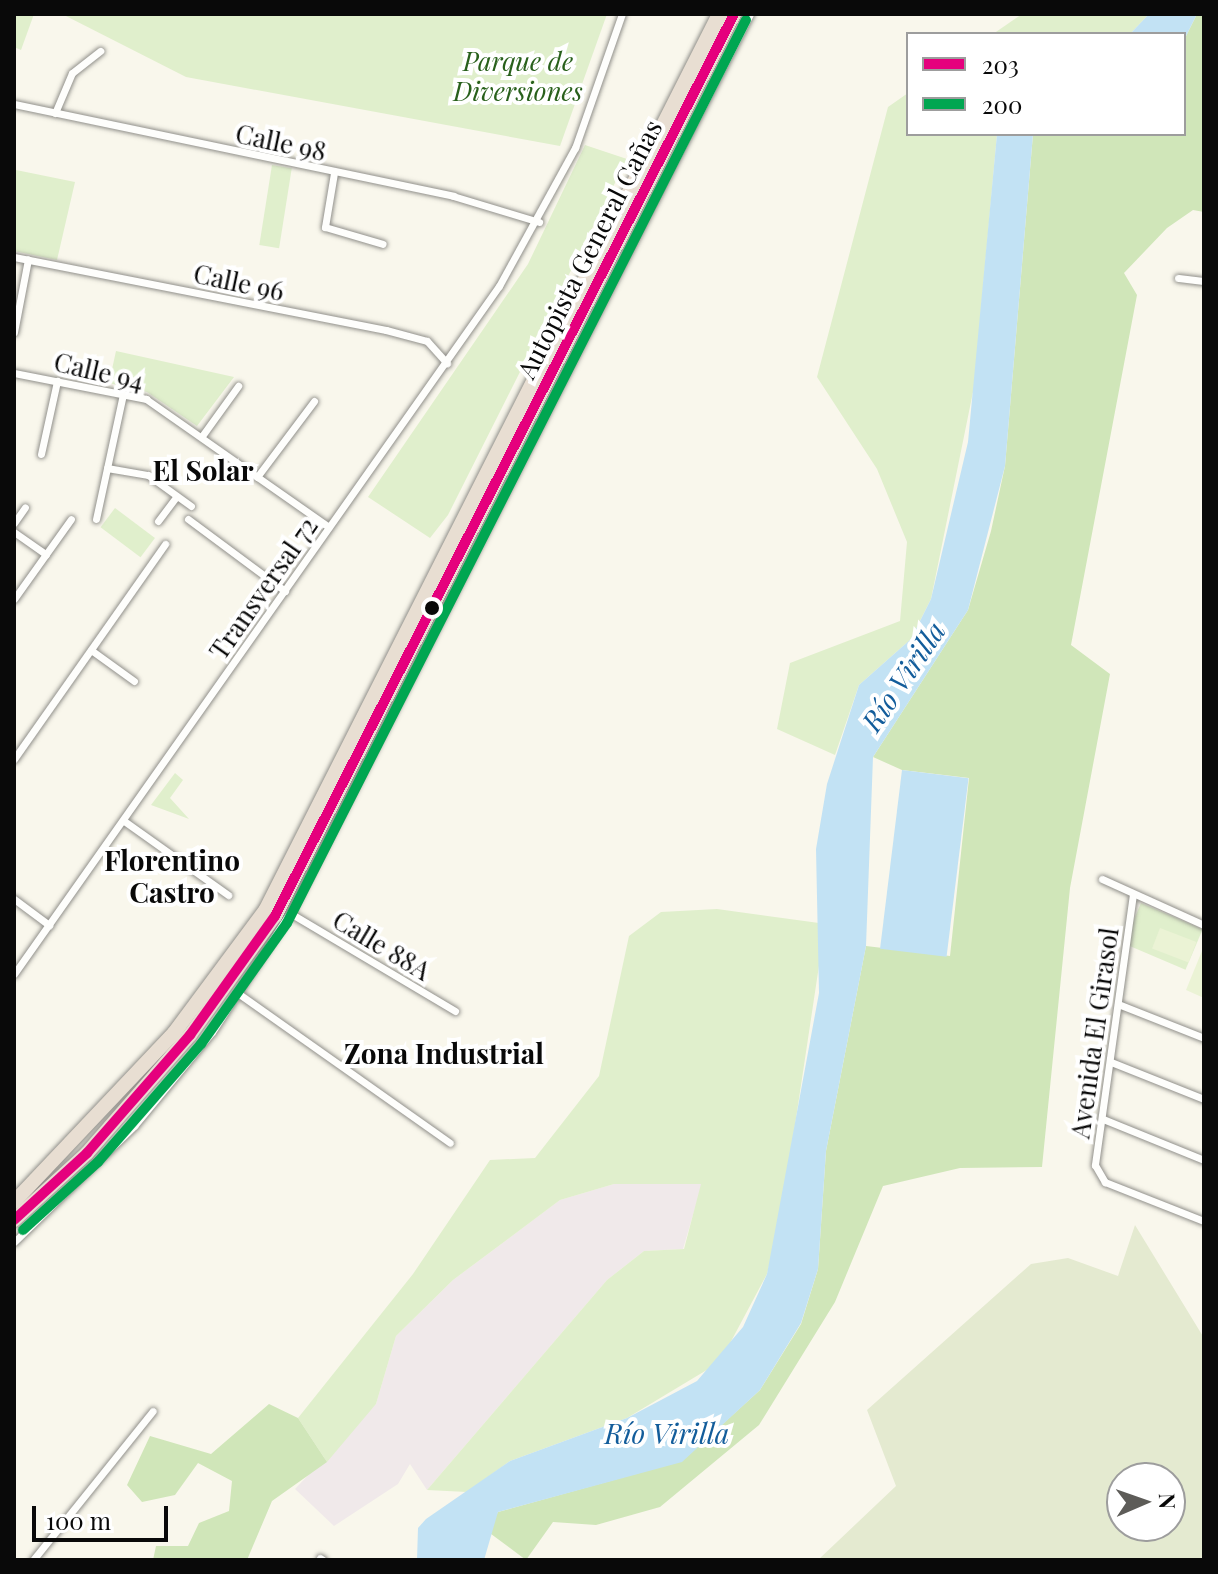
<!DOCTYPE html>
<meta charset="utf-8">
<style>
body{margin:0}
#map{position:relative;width:1218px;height:1574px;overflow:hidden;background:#f9f7ec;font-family:"Playfair Display",serif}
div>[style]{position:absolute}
.industrial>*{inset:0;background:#f0e9ea}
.green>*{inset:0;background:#e0efcc;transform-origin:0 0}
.forest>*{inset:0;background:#d0e6b9}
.cemetery>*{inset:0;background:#e4ead0}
.pitch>*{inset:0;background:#ebf3d5;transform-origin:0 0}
.water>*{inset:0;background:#c2e2f4;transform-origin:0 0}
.roads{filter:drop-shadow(0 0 2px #91908b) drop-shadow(0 0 2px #91908b)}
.street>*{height:7px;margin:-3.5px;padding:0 3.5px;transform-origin:3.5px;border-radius:3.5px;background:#fefefc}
.highway>*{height:14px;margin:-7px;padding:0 7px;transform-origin:7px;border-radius:7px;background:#e8ded2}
.bus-1>*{height:10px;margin:-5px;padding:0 5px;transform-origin:5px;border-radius:5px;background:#e5007d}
.bus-2>*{height:10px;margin:-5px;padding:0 5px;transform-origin:5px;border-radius:5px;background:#00a651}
.dots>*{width:22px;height:22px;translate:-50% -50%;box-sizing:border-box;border:4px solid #fff;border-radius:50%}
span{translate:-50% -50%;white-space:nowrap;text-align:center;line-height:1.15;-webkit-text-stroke:8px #fff;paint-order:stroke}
.park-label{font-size:26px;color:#28601b;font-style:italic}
.street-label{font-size:26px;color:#090909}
.neighbourhood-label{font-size:28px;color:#090909;font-weight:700}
.water-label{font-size:28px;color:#135d9b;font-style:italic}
.frame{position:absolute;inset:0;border:16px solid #090909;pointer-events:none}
.legend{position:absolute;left:906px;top:32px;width:280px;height:104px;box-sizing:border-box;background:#fff;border:2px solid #9d9d9d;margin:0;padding:10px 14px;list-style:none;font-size:24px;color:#090909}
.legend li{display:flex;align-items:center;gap:16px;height:40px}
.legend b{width:40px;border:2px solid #9d9d9d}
.north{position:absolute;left:1106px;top:1462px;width:80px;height:80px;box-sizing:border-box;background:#fff;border:2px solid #9d9d9d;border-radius:50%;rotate:88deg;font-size:22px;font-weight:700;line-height:32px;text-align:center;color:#090909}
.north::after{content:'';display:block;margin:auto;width:28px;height:36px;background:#5d5c58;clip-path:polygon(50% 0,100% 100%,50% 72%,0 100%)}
.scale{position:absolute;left:32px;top:1506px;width:136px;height:36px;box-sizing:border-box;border:4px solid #090909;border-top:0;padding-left:10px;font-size:24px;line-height:28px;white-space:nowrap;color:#090909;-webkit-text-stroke:6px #fff;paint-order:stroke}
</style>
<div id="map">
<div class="industrial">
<i style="clip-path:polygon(614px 1184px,702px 1184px,683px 1249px,644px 1251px,607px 1280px,427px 1490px,410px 1464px,398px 1484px,334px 1526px,295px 1489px,376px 1404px,396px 1336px,453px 1280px,560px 1200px)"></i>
</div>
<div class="green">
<i style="clip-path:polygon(14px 14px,34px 14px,21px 50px,14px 47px)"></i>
<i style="clip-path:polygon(62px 14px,607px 14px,560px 146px,186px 77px)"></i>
<i style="clip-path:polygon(1022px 14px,1149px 14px,1130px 34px,993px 34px)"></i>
<i style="clip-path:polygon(908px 93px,908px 134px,997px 134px,974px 387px,931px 599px,911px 639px,859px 685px,835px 755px,777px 729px,790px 663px,900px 621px,907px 542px,877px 469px,817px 377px,888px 107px)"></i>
<i style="clip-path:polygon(585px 145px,627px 159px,448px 515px,430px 538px,368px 497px,528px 264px)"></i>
<i style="left:272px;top:165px;width:20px;height:81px;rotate:9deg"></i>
<i style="clip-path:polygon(16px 170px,75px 182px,57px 260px,14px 251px)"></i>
<i style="clip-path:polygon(116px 351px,234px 377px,197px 426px,147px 392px,109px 383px)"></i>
<i style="left:115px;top:508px;width:50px;height:24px;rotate:37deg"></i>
<i style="clip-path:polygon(175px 773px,183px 780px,170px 798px,189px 819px,151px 805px)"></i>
<i style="left:1141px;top:903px;width:67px;height:44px;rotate:23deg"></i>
<i style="clip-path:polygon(717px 909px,819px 923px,820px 959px,781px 1218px,767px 1274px,720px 1362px,627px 1418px,510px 1461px,467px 1492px,427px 1490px,607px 1280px,644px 1251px,684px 1249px,701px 1184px,614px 1184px,560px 1200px,453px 1280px,396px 1336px,376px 1404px,327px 1462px,298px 1418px,413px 1274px,490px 1160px,535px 1158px,599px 1076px,629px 936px,661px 912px)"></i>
</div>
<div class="forest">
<i style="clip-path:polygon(1197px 14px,1204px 14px,1204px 212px,1193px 210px,1167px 228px,1124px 273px,1137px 295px,1071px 645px,1110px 674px,1070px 888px,1042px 1167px,960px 1168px,883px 1186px,835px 1302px,759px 1425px,660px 1507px,596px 1525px,553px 1522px,526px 1560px,487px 1531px,498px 1512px,682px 1461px,760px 1390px,801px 1324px,818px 1269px,826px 1151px,866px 946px,950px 956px,969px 778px,902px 770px,873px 757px,968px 610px,991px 531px,1005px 466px,1033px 134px,1184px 134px,1184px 40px)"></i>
<i style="clip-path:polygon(269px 1404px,298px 1418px,327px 1462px,272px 1501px,247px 1560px,153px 1560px,156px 1546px,188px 1546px,199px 1523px,229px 1511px,232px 1481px,198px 1463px,175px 1495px,142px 1502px,127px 1485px,150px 1436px,211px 1454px)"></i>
</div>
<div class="cemetery">
<i style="clip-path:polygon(evenodd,1135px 1225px,1204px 1338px,1204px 1560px,818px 1560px,896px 1486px,867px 1410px,1031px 1264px,1068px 1258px,1118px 1276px,1135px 1225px,1122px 1478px,1170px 1478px,1170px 1526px,1122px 1526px,1122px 1478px)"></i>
</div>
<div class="pitch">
<i style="left:1160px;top:928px;width:39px;height:22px;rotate:21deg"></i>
<i style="clip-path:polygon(1204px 946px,1204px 998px,1186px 990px)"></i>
</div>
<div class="water">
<i style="clip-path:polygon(1149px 14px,1197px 14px,1184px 40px,1130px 34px)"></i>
<i style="clip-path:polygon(997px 134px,1033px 134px,1005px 466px,968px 610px,873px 757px,866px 946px,826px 1151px,818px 1269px,801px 1323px,760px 1390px,682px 1462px,498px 1512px,484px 1560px,417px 1560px,418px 1528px,426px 1519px,510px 1461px,627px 1418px,697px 1381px,743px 1327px,767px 1274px,819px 993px,816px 849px,827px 784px,859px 685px,911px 639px,931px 599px,968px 442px)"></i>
<i style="left:902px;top:770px;width:67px;height:180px;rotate:7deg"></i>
</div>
<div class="roads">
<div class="street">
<i style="left:14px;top:104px;width:449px;rotate:11.8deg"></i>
<i style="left:453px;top:196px;width:90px;rotate:16.8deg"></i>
<i style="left:55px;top:113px;width:43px;rotate:-67deg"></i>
<i style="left:72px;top:73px;width:36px;rotate:-38deg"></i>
<i style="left:334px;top:173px;width:55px;rotate:99.5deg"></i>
<i style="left:325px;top:227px;width:60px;rotate:16.3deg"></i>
<i style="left:14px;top:257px;width:379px;rotate:11.1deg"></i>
<i style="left:386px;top:330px;width:42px;rotate:15deg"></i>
<i style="left:427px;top:341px;width:30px;rotate:48deg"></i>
<i style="left:1178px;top:278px;width:26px;rotate:7deg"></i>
<i style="left:14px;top:332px;width:74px;rotate:-79.1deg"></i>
<i style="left:14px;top:373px;width:135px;rotate:11.1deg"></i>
<i style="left:146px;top:399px;width:223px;rotate:35deg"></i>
<i style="left:202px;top:436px;width:62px;rotate:-54.2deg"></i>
<i style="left:41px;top:454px;width:75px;rotate:-77.6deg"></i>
<i style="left:107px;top:468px;width:42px;rotate:9.7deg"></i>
<i style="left:148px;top:475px;width:53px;rotate:35.8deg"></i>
<i style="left:257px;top:477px;width:95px;rotate:-53.1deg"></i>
<i style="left:96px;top:519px;width:128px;rotate:-77.8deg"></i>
<i style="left:188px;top:519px;width:121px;rotate:36.6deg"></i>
<i style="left:158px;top:521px;width:31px;rotate:-53deg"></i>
<i style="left:14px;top:523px;width:19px;rotate:-55deg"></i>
<i style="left:14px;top:532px;width:39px;rotate:35deg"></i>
<i style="left:14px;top:599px;width:98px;rotate:-54.5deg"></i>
<i style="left:91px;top:650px;width:53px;rotate:35.8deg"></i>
<i style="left:14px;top:759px;width:263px;rotate:-54.9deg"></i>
<i style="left:124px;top:821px;width:128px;rotate:35.4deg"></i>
<i style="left:1102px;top:879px;width:112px;rotate:24.3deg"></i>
<i style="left:1133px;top:894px;width:274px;rotate:98deg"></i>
<i style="left:1095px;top:1165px;width:20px;rotate:60deg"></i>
<i style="left:1105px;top:1182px;width:106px;rotate:21.5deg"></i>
<i style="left:14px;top:899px;width:44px;rotate:36.6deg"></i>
<i style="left:290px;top:913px;width:192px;rotate:30.7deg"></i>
<i style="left:14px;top:974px;width:842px;rotate:-54.82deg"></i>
<i style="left:499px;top:286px;width:158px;rotate:-61.2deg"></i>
<i style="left:575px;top:148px;width:142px;rotate:-70.7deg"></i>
<i style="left:239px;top:994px;width:258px;rotate:35.2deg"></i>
<i style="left:1118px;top:1004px;width:92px;rotate:21.6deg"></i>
<i style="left:1111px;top:1062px;width:100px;rotate:21.7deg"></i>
<i style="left:1103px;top:1119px;width:109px;rotate:22.1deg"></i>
<i style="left:14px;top:1242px;width:167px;rotate:-44deg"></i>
<i style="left:134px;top:1126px;width:122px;rotate:-50.3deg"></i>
<i style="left:212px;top:1032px;width:142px;rotate:-56.8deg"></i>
<i style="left:290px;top:913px;width:1010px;rotate:-62.9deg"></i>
<i style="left:320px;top:1558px;width:4px;rotate:34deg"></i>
<i style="left:33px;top:1560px;width:191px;rotate:-51.2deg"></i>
</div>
<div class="highway">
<i style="left:14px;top:1202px;width:233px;rotate:-46.6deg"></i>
<i style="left:174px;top:1033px;width:154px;rotate:-53.4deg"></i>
<i style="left:266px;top:909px;width:1003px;rotate:-63.15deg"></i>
<i style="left:14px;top:1220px;width:99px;rotate:-42.5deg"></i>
<i style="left:87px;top:1153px;width:157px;rotate:-48.9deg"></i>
<i style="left:190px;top:1035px;width:146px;rotate:-54.5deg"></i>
<i style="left:275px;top:916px;width:1012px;rotate:-63.03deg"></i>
</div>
</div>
<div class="bus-1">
<i style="left:14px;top:1220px;width:99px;rotate:-42.5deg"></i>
<i style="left:87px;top:1153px;width:157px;rotate:-48.9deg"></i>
<i style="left:190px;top:1035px;width:146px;rotate:-54.5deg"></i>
<i style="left:275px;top:916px;width:1012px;rotate:-63.03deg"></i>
</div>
<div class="bus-2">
<i style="left:23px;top:1230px;width:101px;rotate:-42.2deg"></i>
<i style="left:98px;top:1162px;width:157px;rotate:-48.9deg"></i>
<i style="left:201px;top:1044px;width:148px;rotate:-54.6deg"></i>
<i style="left:287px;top:923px;width:1013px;rotate:-63.06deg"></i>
</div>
<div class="dots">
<i style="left:432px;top:608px;background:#090909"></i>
</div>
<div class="park-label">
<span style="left:518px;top:76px">Parque de<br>Diversiones</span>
</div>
<div class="street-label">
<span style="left:281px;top:142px;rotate:12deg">Calle 98</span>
<span style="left:589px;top:249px;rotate:-63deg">Autopista General Cañas</span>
<span style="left:239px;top:282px;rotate:12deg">Calle 96</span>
<span style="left:99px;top:371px;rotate:13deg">Calle 94</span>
<span style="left:263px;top:588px;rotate:-55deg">Transversal 72</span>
<span style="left:382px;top:945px;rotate:31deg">Calle 88A</span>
<span style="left:1094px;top:1033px;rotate:-82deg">Avenida El Girasol</span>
</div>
<div class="neighbourhood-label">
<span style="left:203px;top:470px">El Solar</span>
<span style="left:172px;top:876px">Florentino<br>Castro</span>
<span style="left:444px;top:1053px">Zona Industrial</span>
</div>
<div class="water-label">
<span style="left:903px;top:676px;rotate:-56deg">Río Virilla</span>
<span style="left:667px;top:1433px">Río Virilla</span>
</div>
<div class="frame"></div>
<ul class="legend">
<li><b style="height:10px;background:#e5007d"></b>203</li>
<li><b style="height:10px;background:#00a651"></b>200</li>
</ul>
<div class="north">N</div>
<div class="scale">100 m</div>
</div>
